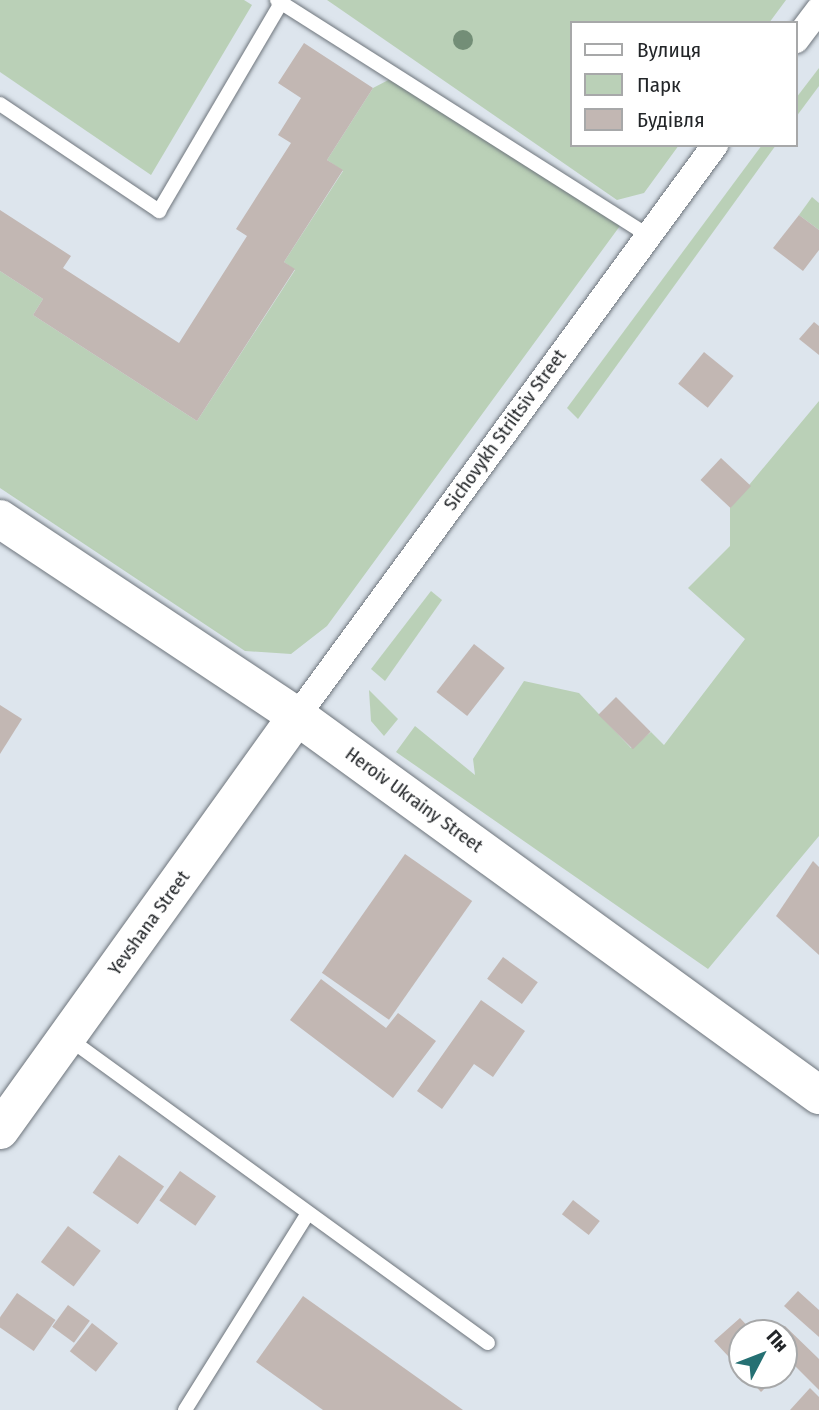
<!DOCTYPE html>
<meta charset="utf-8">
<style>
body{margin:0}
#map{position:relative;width:819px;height:1410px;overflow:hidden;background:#dde5ed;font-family:"Fira Sans Condensed",sans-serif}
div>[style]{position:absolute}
.green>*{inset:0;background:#bad0b7}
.building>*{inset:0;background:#c2b7b3;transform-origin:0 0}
.roads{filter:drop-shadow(0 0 2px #6e757c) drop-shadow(0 0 2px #6e757c)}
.lane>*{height:14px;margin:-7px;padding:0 7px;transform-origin:7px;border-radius:7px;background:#fff}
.street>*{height:26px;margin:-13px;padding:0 13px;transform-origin:13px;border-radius:13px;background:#fff}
.secondary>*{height:38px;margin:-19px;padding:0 19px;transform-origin:19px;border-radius:19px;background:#fff}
.trees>*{width:20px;height:20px;margin:-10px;border-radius:50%;background:#738e77}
span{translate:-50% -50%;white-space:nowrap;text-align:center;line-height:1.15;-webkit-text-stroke:5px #fff;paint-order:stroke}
.street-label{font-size:19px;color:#232629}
.legend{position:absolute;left:570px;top:21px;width:228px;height:126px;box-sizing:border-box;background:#fff;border:2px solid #a7a8a9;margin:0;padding:9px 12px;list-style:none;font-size:21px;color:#232629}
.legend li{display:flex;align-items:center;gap:14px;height:35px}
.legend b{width:35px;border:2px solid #a7a8a9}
.north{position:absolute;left:728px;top:1319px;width:70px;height:70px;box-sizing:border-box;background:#fff;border:2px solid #a7a8a9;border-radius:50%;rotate:48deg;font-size:19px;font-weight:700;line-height:28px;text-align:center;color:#232629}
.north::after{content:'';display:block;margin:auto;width:24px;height:32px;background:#257073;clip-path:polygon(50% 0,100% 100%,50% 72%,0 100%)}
</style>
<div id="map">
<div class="green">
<i style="clip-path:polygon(0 0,244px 0,252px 5px,151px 175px,0 72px)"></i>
<i style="clip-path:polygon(327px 0,786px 0,769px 23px,572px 23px,572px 145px,679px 145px,644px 193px,617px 200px)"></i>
<i style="clip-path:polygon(819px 68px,819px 86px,796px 117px,796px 98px)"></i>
<i style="clip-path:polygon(396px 76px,625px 219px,327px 626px,291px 654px,245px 651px,0 488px,0 271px,43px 299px,33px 315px,197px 421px,295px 270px,284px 262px,343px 171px,327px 160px,373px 88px)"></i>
<i style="clip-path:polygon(762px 145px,776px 145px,578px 419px,567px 408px)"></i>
<i style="clip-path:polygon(812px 197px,819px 203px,819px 230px,799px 215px)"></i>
<i style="clip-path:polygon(819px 401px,819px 836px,708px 969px,396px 752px,415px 726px,475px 775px,473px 759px,524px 681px,579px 693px,631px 748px,651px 732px,664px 745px,745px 639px,688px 588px,730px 546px,730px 508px)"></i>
<i style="clip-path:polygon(431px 591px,442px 600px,385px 681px,371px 669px)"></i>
<i style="clip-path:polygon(369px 690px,398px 719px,384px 736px,371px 721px)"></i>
</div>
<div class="building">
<i style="clip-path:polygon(304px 43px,373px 88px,327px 160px,343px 170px,284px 262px,295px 269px,197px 421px,33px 315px,43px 299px,0 271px,0 210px,71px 256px,63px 268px,179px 343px,247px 236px,236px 229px,291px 143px,278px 135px,301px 98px,278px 83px)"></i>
<i style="clip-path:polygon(799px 215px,819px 230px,819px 250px,803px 271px,773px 248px)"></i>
<i style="clip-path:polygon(814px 322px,819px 326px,819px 355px,799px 339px)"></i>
<i style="left:704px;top:352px;width:38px;height:41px;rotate:39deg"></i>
<i style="left:721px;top:458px;width:41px;height:30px;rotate:43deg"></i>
<i style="left:474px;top:644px;width:39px;height:61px;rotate:38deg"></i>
<i style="left:616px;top:697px;width:49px;height:25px;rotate:45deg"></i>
<i style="clip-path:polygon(0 705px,22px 719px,0 754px)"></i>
<i style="left:405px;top:854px;width:82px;height:145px;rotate:35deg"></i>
<i style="clip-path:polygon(813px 861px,819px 867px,819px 955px,776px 916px)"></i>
<i style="left:503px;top:957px;width:43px;height:27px;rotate:36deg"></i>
<i style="clip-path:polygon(321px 979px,386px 1028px,398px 1013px,436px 1041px,393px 1098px,290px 1020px)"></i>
<i style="clip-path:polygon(481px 1000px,525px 1031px,493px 1077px,474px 1064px,442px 1109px,417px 1091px)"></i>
<i style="left:119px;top:1155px;width:55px;height:46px;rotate:35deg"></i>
<i style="left:180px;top:1171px;width:44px;height:36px;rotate:35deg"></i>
<i style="left:573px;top:1200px;width:34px;height:18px;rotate:38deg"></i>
<i style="left:68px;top:1226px;width:41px;height:45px;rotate:37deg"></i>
<i style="clip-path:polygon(798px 1291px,819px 1310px,819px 1337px,784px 1306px)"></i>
<i style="left:17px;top:1293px;width:47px;height:38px;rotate:35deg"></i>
<i style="clip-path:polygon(303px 1296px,463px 1410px,323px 1410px,256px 1362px)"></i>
<i style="left:68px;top:1305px;width:27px;height:27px;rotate:36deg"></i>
<i style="clip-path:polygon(740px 1318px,754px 1333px,742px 1333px,742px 1371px,714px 1341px)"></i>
<i style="left:92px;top:1323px;width:33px;height:36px;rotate:38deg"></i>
<i style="clip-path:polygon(785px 1326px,819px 1359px,819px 1390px,784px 1355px,784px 1333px,778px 1333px)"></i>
<i style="clip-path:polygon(745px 1375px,779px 1375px,761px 1392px)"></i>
<i style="clip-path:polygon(810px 1388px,819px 1397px,819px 1410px,790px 1410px)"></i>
</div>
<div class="roads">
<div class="lane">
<i style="left:277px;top:0;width:437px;rotate:32.4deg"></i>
<i style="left:0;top:104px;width:192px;rotate:33.9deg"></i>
<i style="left:159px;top:211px;width:241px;rotate:-59.6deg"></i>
<i style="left:68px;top:1038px;width:519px;rotate:35.99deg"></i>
<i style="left:185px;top:1410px;width:232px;rotate:-58deg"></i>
</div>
<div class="street">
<i style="left:796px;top:40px;width:38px;rotate:-53deg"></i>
<i style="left:297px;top:716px;width:708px;rotate:-53.79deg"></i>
</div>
<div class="secondary">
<i style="left:0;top:519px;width:356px;rotate:33.6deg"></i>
<i style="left:297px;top:716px;width:645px;rotate:35.98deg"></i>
<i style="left:0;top:1130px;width:510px;rotate:-54.34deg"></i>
</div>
</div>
<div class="trees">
<i style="left:463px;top:40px"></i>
</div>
<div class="street-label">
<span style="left:505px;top:430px;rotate:-54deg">Sichovykh Striltsiv Street</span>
<span style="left:414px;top:800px;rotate:36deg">Heroiv Ukrainy Street</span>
<span style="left:149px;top:923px;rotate:-54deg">Yevshana Street</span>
</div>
<ul class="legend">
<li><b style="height:9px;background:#fff"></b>Вулиця</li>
<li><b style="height:19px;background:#bad0b7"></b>Парк</li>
<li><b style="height:19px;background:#c2b7b3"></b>Будівля</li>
</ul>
<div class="north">Пн</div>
</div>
